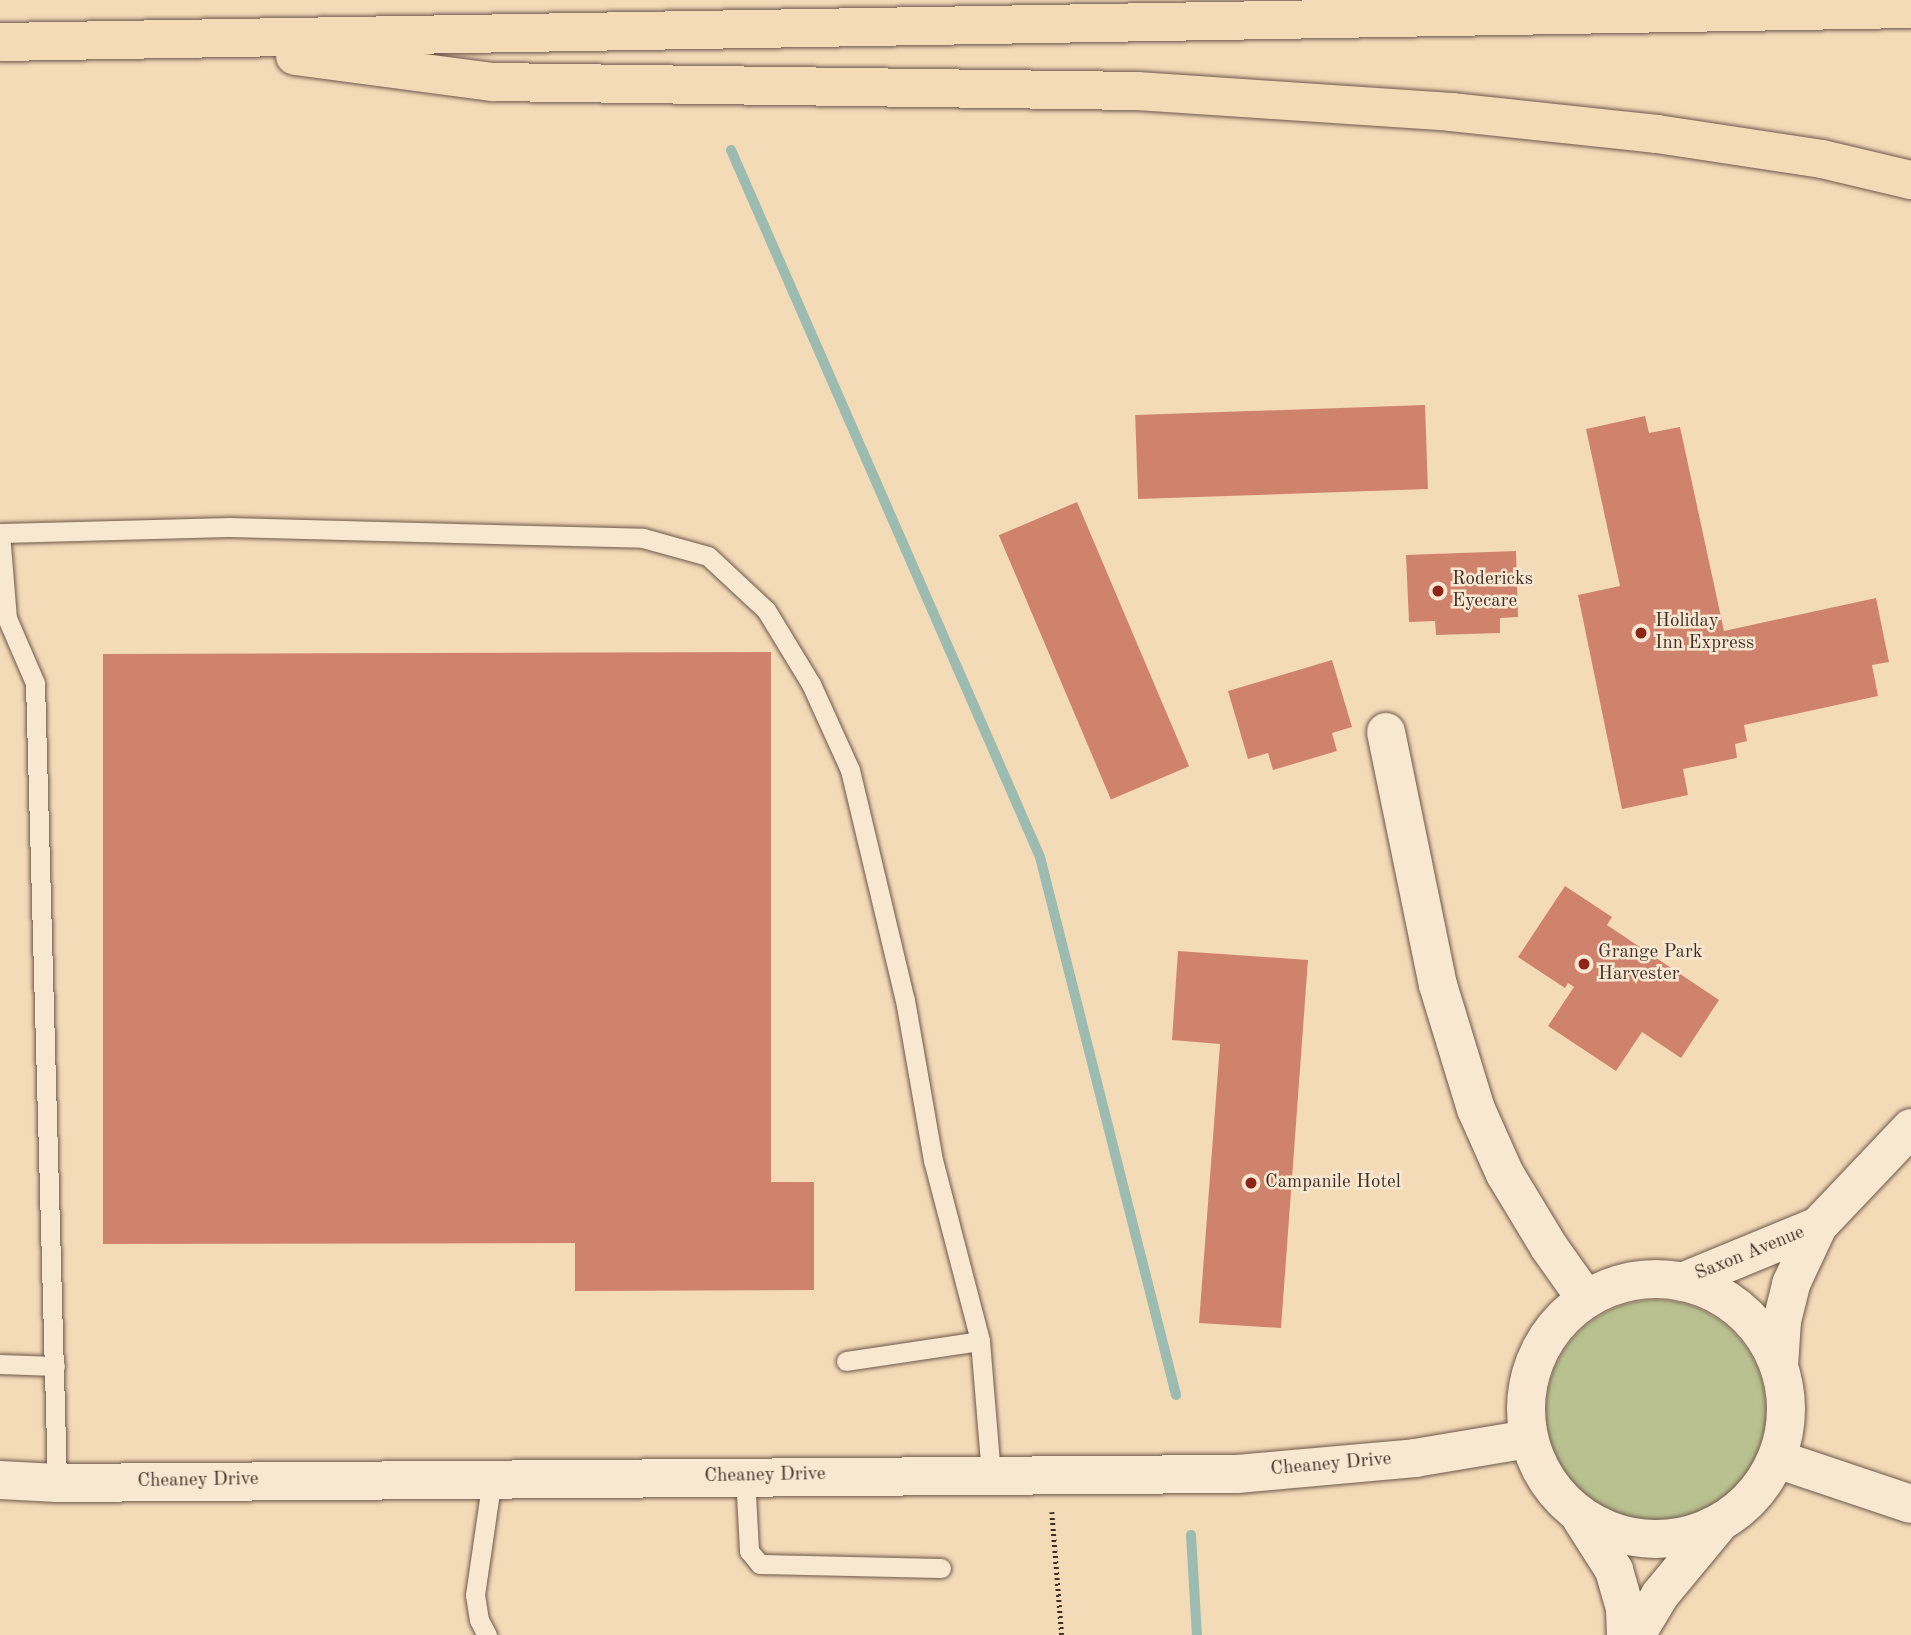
<!DOCTYPE html>
<style>
body{margin:0}
#map{position:relative;width:1911px;height:1635px;overflow:hidden;background:#f4dbb8;font-family:"Old Standard TT",serif}
div>[style]{position:absolute}
.green>*{inset:0;background:#b9c190}
.round{border-radius:50%}
.stream>*{height:10px;margin:-5px;padding:0 5px;transform-origin:5px;border-radius:5px;background:#9cbbb1}
.building>*{inset:0;background:#d0836c;transform-origin:0 0}
.path>*{height:4.5px;margin-top:-2.25px;transform-origin:0;background:repeating-linear-gradient(90deg,#402d27 0 2px,transparent 0 5.5px)}
.roads{filter:drop-shadow(0 0 2px #6d584b) drop-shadow(0 0 2px #6d584b)}
.service>*{height:19px;margin:-9.5px;padding:0 9.5px;transform-origin:9.5px;border-radius:9.5px;background:#f8e8d1}
.minor>*{height:38px;margin:-19px;padding:0 19px;transform-origin:19px;border-radius:19px;background:#f8e8d1}
.tertiary>*{height:38px;margin:-19px;padding:0 19px;transform-origin:19px;border-radius:19px;background:#f8e8d1}
.tertiary>.ring{margin:-19px;padding:0;box-sizing:content-box;background:none;border:38px solid #f8e8d1;border-radius:50%}
.motorway>*{height:38px;margin:-19px;padding:0 19px;transform-origin:19px;border-radius:19px;background:#f4dbb8}
.dots>*{width:19px;height:19px;translate:-50% -50%;box-sizing:border-box;border:4px solid #f8e8d1;border-radius:50%}
span{translate:-50% -50%;white-space:nowrap;text-align:center;line-height:1.15;-webkit-text-stroke:5px #f8e8d1;paint-order:stroke}
.poi-label{font-size:19px;color:#402d27}
.left{translate:0 -50%;text-align:left}
.street-label{font-size:19px;color:#402d27}
</style>
<div id="map">
<div class="green">
<i class="round" style="left:1546px;top:1300px;width:220px;height:220px"></i>
</div>
<div class="stream">
<i style="left:731px;top:150px;width:772px;rotate:66.39deg"></i>
<i style="left:1040px;top:857px;width:555px;rotate:75.81deg"></i>
<i style="left:1191px;top:1535px;width:100px;rotate:86.6deg"></i>
</div>
<div class="building">
<i style="left:1425px;top:405px;width:84px;height:290px;rotate:88deg"></i>
<i style="clip-path:polygon(1645px 416px,1649px 433px,1680px 427px,1724px 631px,1876px 598px,1889px 662px,1872px 665px,1878px 696px,1744px 725px,1747px 741px,1735px 744px,1737px 758px,1683px 769px,1688px 795px,1622px 809px,1578px 595px,1620px 586px,1586px 429px)"></i>
<i style="left:1077px;top:502px;width:287px;height:85px;rotate:67deg"></i>
<i style="clip-path:polygon(1516px 551px,1518px 617px,1500px 618px,1500px 633px,1436px 635px,1435px 621px,1409px 622px,1406px 555px)"></i>
<i style="clip-path:polygon(771px 652px,771px 1182px,814px 1182px,814px 1290px,575px 1291px,575px 1243px,103px 1244px,103px 654px)"></i>
<i style="clip-path:polygon(1332px 660px,1352px 727px,1332px 733px,1337px 751px,1273px 770px,1268px 753px,1248px 759px,1228px 691px)"></i>
<i style="clip-path:polygon(1565px 886px,1612px 917px,1607px 925px,1719px 1000px,1681px 1058px,1642px 1032px,1616px 1071px,1548px 1026px,1574px 987px,1568px 983px,1565px 988px,1518px 957px)"></i>
<i style="clip-path:polygon(1178px 951px,1308px 960px,1281px 1328px,1199px 1323px,1220px 1044px,1172px 1040px)"></i>
</div>
<div class="path">
<i style="left:1052px;top:1512px;width:123px;rotate:85.4deg"></i>
</div>
<div class="roads">
<div class="service">
<i style="left:0;top:533px;width:85px;rotate:85.3deg"></i>
<i style="left:7px;top:618px;width:71px;rotate:66.7deg"></i>
<i style="left:35px;top:683px;width:800px;rotate:88.42deg"></i>
<i style="left:2px;top:533px;width:227px;rotate:-1.5deg"></i>
<i style="left:229px;top:527px;width:414px;rotate:1.5deg"></i>
<i style="left:643px;top:538px;width:67px;rotate:15.5deg"></i>
<i style="left:708px;top:556px;width:79px;rotate:43deg"></i>
<i style="left:766px;top:610px;width:87px;rotate:58.7deg"></i>
<i style="left:811px;top:684px;width:94px;rotate:65.6deg"></i>
<i style="left:850px;top:770px;width:236px;rotate:76.6deg"></i>
<i style="left:905px;top:1000px;width:162px;rotate:80.1deg"></i>
<i style="left:933px;top:1160px;width:187px;rotate:75.4deg"></i>
<i style="left:980px;top:1341px;width:133px;rotate:85.3deg"></i>
<i style="left:846px;top:1361px;width:135px;rotate:-8.5deg"></i>
<i style="left:0;top:1364px;width:55px;rotate:2.1deg"></i>
<i style="left:745px;top:1476px;width:75px;rotate:86.9deg"></i>
<i style="left:749px;top:1551px;width:17px;rotate:50deg"></i>
<i style="left:760px;top:1564px;width:181px;rotate:1.3deg"></i>
<i style="left:487px;top:1635px;width:17px;rotate:-118deg"></i>
<i style="left:479px;top:1620px;width:25px;rotate:-99deg"></i>
<i style="left:475px;top:1595px;width:118px;rotate:-81.7deg"></i>
</div>
<div class="minor">
<i style="left:1386px;top:732px;width:258px;rotate:78.4deg"></i>
<i style="left:1438px;top:985px;width:130px;rotate:73deg"></i>
<i style="left:1476px;top:1109px;width:71px;rotate:66deg"></i>
<i style="left:1505px;top:1174px;width:85px;rotate:58.9deg"></i>
<i style="left:1549px;top:1247px;width:64px;rotate:54.6deg"></i>
<i style="left:1777px;top:1459px;width:141px;rotate:18.6deg"></i>
<i style="left:0;top:1480px;width:57px;rotate:3deg"></i>
<i style="left:57px;top:1483px;width:1180px;rotate:-0.44deg"></i>
<i style="left:1237px;top:1474px;width:179px;rotate:-5.1deg"></i>
<i style="left:1415px;top:1458px;width:115px;rotate:-9.5deg"></i>
</div>
<div class="tertiary">
<i class="ring" style="left:1526px;top:1279px;width:222px;height:222px"></i>
<i style="left:1682px;top:1282px;width:147px;rotate:-22.4deg"></i>
<i style="left:1779px;top:1366px;width:45px;rotate:-86.2deg"></i>
<i style="left:1782px;top:1321px;width:38px;rotate:-76deg"></i>
<i style="left:1791px;top:1284px;width:64px;rotate:-65deg"></i>
<i style="left:1818px;top:1226px;width:135px;rotate:-46.5deg"></i>
<i style="left:1581px;top:1518px;width:62px;rotate:57.6deg"></i>
<i style="left:1614px;top:1570px;width:40px;rotate:74deg"></i>
<i style="left:1625px;top:1608px;width:27px;rotate:88deg"></i>
<i style="left:1636px;top:1635px;width:47px;rotate:-59deg"></i>
<i style="left:1660px;top:1595px;width:91px;rotate:-50.4deg"></i>
</div>
<div class="motorway">
<i style="left:0;top:42px;width:1911px;rotate:-0.99deg"></i>
<i style="left:295px;top:56px;width:200px;rotate:7.5deg"></i>
<i style="left:493px;top:82px;width:644px;rotate:0.8deg"></i>
<i style="left:1137px;top:91px;width:315px;rotate:3.8deg"></i>
<i style="left:1451px;top:112px;width:207px;rotate:6.1deg"></i>
<i style="left:1657px;top:134px;width:167px;rotate:8.6deg"></i>
<i style="left:1822px;top:159px;width:91px;rotate:13.3deg"></i>
</div>
</div>
<div class="dots">
<i style="left:1438px;top:591px;background:#8f2418"></i>
<i style="left:1641px;top:633px;background:#8f2418"></i>
<i style="left:1584px;top:964px;background:#8f2418"></i>
<i style="left:1251px;top:1183px;background:#8f2418"></i>
</div>
<div class="poi-label">
<span class="left" style="left:1452px;top:591px">Rodericks<br>Eyecare</span>
<span class="left" style="left:1655px;top:633px">Holiday<br>Inn Express</span>
<span class="left" style="left:1598px;top:964px">Grange Park<br>Harvester</span>
<span class="left" style="left:1265px;top:1183px">Campanile Hotel</span>
</div>
<div class="street-label">
<span style="left:1750px;top:1254px;rotate:-22deg">Saxon Avenue</span>
<span style="left:1331px;top:1465px;rotate:-5deg">Cheaney Drive</span>
<span style="left:765px;top:1476px;rotate:-1deg">Cheaney Drive</span>
<span style="left:198px;top:1481px;rotate:-1deg">Cheaney Drive</span>
</div>
</div>
